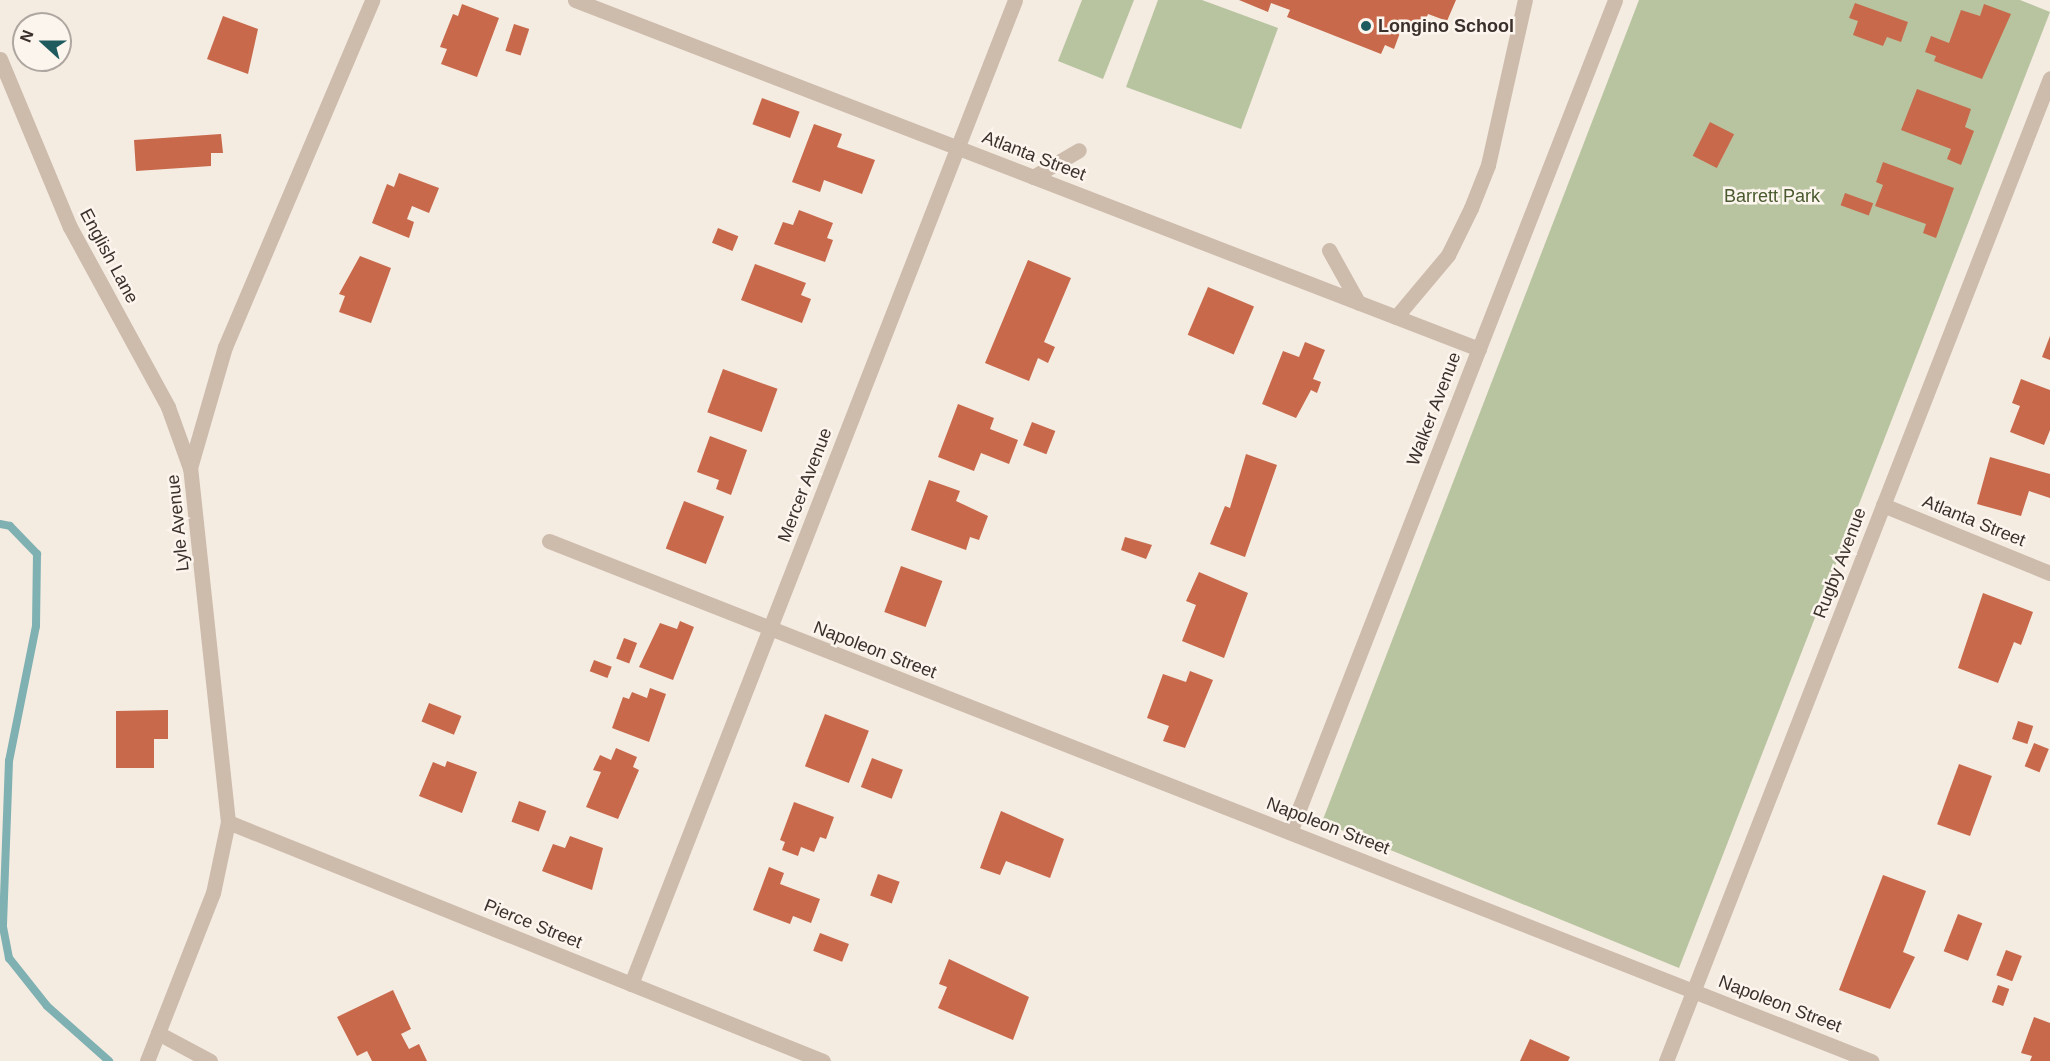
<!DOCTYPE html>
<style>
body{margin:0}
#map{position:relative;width:2050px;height:1061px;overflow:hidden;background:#f4ebe1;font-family:Helvetica,sans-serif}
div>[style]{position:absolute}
.green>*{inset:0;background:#b8c4a0}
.stream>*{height:8px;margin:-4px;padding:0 4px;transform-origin:4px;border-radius:4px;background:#7fb0b2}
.building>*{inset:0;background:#c8694b;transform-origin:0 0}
.minor>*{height:15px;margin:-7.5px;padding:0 7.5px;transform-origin:7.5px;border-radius:7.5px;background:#cdbbac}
.dots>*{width:16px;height:16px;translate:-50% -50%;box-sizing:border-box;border:3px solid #fbf5ee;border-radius:50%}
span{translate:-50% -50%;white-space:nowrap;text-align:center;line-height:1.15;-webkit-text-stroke:5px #fbf5ee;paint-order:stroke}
.poi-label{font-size:18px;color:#3b302b;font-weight:700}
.left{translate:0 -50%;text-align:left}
.street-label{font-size:18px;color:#3b302b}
.park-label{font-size:18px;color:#4a5a2e}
.north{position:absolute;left:12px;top:12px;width:60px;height:60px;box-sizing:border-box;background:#fbf5ee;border:2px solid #aea6a0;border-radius:50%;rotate:291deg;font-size:16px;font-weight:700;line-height:24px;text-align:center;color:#3b302b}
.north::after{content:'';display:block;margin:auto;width:21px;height:27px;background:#1f5a5e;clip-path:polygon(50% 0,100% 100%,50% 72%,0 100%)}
</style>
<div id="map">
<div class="green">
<i style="clip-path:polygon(1082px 0,1134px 0,1103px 79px,1058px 61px)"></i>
<i style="clip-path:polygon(1158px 0,1202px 0,1278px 28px,1241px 129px,1126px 87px)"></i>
<i style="clip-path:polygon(1639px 0,2020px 0,2050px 12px,1679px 968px,1322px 822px)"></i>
</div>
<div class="stream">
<i style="left:0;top:524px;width:10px;rotate:11deg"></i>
<i style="left:10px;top:526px;width:39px;rotate:46deg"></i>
<i style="left:37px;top:554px;width:72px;rotate:90.8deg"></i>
<i style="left:36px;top:626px;width:138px;rotate:101.3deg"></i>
<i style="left:9px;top:761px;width:166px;rotate:92.1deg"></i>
<i style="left:3px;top:927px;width:32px;rotate:79deg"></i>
<i style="left:9px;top:958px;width:61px;rotate:51.6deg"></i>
<i style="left:47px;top:1006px;width:83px;rotate:41.6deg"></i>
</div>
<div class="building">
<i style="clip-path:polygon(1239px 0,1456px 0,1447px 21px,1428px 14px,1419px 37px,1401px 30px,1394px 49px,1385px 45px,1381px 54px,1287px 17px,1290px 10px,1271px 3px,1268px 12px)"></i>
<i style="clip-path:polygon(1855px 3px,1908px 22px,1901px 42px,1887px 37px,1883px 46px,1853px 35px,1858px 21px,1849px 18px)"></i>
<i style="clip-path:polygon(462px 4px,499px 18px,477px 77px,441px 64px,447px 49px,440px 47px,453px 14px,458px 16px)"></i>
<i style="clip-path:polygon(1984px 4px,2011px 14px,1982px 79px,1934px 61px,1936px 56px,1925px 52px,1931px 36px,1949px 43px,1961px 10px,1980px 16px)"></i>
<i style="clip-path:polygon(223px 16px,258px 29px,248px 74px,207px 59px)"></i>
<i style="left:514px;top:24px;width:16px;height:28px;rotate:18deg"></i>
<i style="clip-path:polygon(1917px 89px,1971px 109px,1965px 127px,1974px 131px,1961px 165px,1947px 159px,1951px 149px,1901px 130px)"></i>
<i style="left:762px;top:98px;width:40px;height:28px;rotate:20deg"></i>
<i style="left:1710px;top:122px;width:27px;height:38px;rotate:27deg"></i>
<i style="clip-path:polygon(814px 124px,842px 134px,837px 147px,875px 160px,862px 194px,824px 180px,820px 192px,792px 182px)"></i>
<i style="clip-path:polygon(221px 134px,223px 153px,211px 153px,211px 166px,136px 171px,134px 140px)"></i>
<i style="clip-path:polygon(1883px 162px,1954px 188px,1936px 238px,1923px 233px,1926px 224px,1875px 206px,1883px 185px,1876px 182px)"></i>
<i style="clip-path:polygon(399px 173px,439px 188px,429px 213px,412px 206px,407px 219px,414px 222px,409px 238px,372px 223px,387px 184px,394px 187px)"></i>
<i style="left:1845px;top:193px;width:30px;height:13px;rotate:20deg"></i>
<i style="clip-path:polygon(799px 210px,833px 223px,827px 238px,833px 240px,825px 262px,774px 244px,783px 222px,793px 225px)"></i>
<i style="left:718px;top:228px;width:22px;height:16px;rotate:22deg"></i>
<i style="clip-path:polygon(360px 256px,391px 268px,371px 323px,339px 312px,345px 296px,339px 294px)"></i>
<i style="clip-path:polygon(1028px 260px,1071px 278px,1044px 342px,1055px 347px,1048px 363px,1038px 358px,1029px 381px,985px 363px)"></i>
<i style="clip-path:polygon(755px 264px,806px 283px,801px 295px,811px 299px,802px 323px,741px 300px)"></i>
<i style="left:1208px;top:287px;width:50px;height:52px;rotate:23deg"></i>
<i style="clip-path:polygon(2050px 336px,2050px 360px,2042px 357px)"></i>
<i style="clip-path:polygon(1305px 342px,1325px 350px,1313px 379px,1321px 382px,1317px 393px,1311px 390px,1296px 418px,1262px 404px,1283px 351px,1299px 357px)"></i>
<i style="left:723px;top:369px;width:58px;height:46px;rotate:20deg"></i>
<i style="clip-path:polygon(2021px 379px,2050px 390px,2050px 430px,2044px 445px,2010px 432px,2020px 406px,2012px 403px)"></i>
<i style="clip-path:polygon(958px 404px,994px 418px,990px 429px,1018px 440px,1009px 464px,981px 453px,974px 471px,938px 457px)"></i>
<i style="left:1032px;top:422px;width:25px;height:25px;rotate:21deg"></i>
<i style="clip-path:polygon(710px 436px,747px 450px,731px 495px,716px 489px,719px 480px,697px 472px)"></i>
<i style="clip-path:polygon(1246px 454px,1277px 465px,1245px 557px,1210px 544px,1225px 506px,1230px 508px)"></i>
<i style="clip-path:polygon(1990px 457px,2050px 474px,2050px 498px,2029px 491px,2021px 516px,1977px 504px)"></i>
<i style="clip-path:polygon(929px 480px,960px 491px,956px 501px,988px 516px,979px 540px,970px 537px,966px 550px,911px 530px)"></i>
<i style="left:684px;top:501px;width:43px;height:51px;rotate:21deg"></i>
<i style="clip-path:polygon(1125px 537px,1152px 545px,1146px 559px,1121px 550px)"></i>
<i style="left:901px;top:566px;width:44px;height:49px;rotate:20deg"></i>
<i style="clip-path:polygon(1199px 572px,1248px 593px,1224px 658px,1182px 641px,1196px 605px,1186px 601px)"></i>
<i style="clip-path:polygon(1983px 593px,2033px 612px,2021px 645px,2014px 642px,1998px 683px,1958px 668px)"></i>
<i style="clip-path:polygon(680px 621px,694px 627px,673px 680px,639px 667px,660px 623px,677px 629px)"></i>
<i style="left:624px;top:638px;width:14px;height:22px;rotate:21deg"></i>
<i style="left:594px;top:660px;width:19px;height:12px;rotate:21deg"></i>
<i style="clip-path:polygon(1190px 671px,1213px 680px,1185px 748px,1163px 741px,1169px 726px,1147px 718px,1163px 674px,1186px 682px)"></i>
<i style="clip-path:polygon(650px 688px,666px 694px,649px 742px,612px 728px,623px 697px,629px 699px,632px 692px,647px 698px)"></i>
<i style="left:429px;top:703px;width:35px;height:20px;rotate:22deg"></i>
<i style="clip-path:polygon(168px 710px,168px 739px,154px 739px,154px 768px,116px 768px,116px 711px)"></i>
<i style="left:825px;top:714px;width:47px;height:56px;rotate:21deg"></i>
<i style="left:2018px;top:721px;width:16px;height:19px;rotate:18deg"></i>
<i style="left:2034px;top:743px;width:16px;height:25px;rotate:22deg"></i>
<i style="clip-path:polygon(616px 748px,637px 757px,633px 767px,639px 770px,618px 819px,586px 807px,601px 772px,593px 770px,600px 755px,611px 760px)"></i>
<i style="left:872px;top:758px;width:33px;height:31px;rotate:21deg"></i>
<i style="clip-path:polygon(447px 761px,477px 772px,462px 813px,419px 796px,433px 762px,445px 767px)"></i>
<i style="left:1959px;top:764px;width:35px;height:64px;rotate:20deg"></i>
<i style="left:519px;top:801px;width:29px;height:22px;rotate:20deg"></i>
<i style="clip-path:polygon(794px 802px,834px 817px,826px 839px,820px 837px,814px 852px,801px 847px,798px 856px,782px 850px,785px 842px,780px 840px)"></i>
<i style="clip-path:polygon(1001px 811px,1064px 839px,1050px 878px,1006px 861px,1000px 875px,980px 868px)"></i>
<i style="clip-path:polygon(570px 836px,603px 848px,592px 890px,542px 871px,553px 844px,565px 848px)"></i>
<i style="clip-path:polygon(769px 867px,784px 873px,780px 884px,820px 899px,811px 923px,793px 916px,790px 924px,753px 910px)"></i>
<i style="left:878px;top:874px;width:23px;height:23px;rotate:20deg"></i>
<i style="clip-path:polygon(1883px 875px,1926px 891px,1903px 952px,1915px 957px,1890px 1009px,1839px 990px)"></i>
<i style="left:1958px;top:914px;width:26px;height:40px;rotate:21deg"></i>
<i style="left:820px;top:933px;width:31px;height:19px;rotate:21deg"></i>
<i style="left:2006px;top:950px;width:17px;height:27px;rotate:21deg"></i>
<i style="clip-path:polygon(949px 959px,1029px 997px,1013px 1040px,938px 1008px,947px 987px,939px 984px)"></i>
<i style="left:1998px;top:985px;width:12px;height:18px;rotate:20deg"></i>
<i style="clip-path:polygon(393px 990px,411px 1029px,401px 1034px,409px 1049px,419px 1044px,427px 1061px,372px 1061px,367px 1051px,357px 1056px,337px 1017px)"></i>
<i style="clip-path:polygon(2034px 1017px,2050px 1023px,2050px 1061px,2030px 1061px,2032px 1056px,2021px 1053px)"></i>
<i style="clip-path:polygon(1530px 1039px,1570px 1057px,1568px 1061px,1520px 1061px)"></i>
</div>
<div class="minor">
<i style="left:575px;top:0;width:969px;rotate:21.11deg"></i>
<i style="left:0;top:59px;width:182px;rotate:67.4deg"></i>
<i style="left:70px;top:227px;width:205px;rotate:61.4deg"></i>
<i style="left:168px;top:407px;width:65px;rotate:70.2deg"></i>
<i style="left:1033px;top:177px;width:53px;rotate:-30.4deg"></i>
<i style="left:1329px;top:250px;width:60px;rotate:60.9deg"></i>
<i style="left:1396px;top:317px;width:81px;rotate:-50deg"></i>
<i style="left:1448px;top:255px;width:52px;rotate:-63.9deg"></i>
<i style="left:1471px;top:208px;width:46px;rotate:-68.4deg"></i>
<i style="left:1488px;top:165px;width:169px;rotate:-77.4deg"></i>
<i style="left:1883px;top:505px;width:180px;rotate:22.2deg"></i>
<i style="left:549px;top:541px;width:1421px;rotate:21.47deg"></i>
<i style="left:228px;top:822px;width:641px;rotate:21.88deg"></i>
<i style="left:1290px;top:832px;width:893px;rotate:-68.66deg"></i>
<i style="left:631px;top:984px;width:1056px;rotate:-68.68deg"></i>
<i style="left:158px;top:1033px;width:59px;rotate:28.3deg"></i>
<i style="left:147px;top:1061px;width:180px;rotate:-68.6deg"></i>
<i style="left:213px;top:893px;width:73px;rotate:-78.1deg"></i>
<i style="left:228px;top:822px;width:356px;rotate:-96.1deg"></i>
<i style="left:190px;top:468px;width:126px;rotate:-73.9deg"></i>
<i style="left:225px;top:347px;width:377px;rotate:-67deg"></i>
<i style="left:1666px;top:1061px;width:1055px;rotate:-68.66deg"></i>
</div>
<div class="dots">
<i style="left:1366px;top:26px;background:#1f5a5e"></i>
</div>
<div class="poi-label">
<span class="left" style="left:1378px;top:26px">Longino School</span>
</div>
<div class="street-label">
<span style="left:1034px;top:156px;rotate:21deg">Atlanta Street</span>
<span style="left:109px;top:256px;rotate:62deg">English Lane</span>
<span style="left:1434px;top:409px;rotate:-69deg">Walker Avenue</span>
<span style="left:805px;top:485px;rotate:-69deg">Mercer Avenue</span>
<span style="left:1974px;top:521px;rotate:22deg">Atlanta Street</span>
<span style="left:178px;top:523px;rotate:-96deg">Lyle Avenue</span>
<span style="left:1840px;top:563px;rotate:-69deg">Rugby Avenue</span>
<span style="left:875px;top:650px;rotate:21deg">Napoleon Street</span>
<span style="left:1328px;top:826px;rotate:21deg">Napoleon Street</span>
<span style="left:533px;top:924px;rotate:22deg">Pierce Street</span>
<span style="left:1780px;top:1004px;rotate:21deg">Napoleon Street</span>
</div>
<div class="park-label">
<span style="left:1772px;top:196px">Barrett Park</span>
</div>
<div class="north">N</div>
</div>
